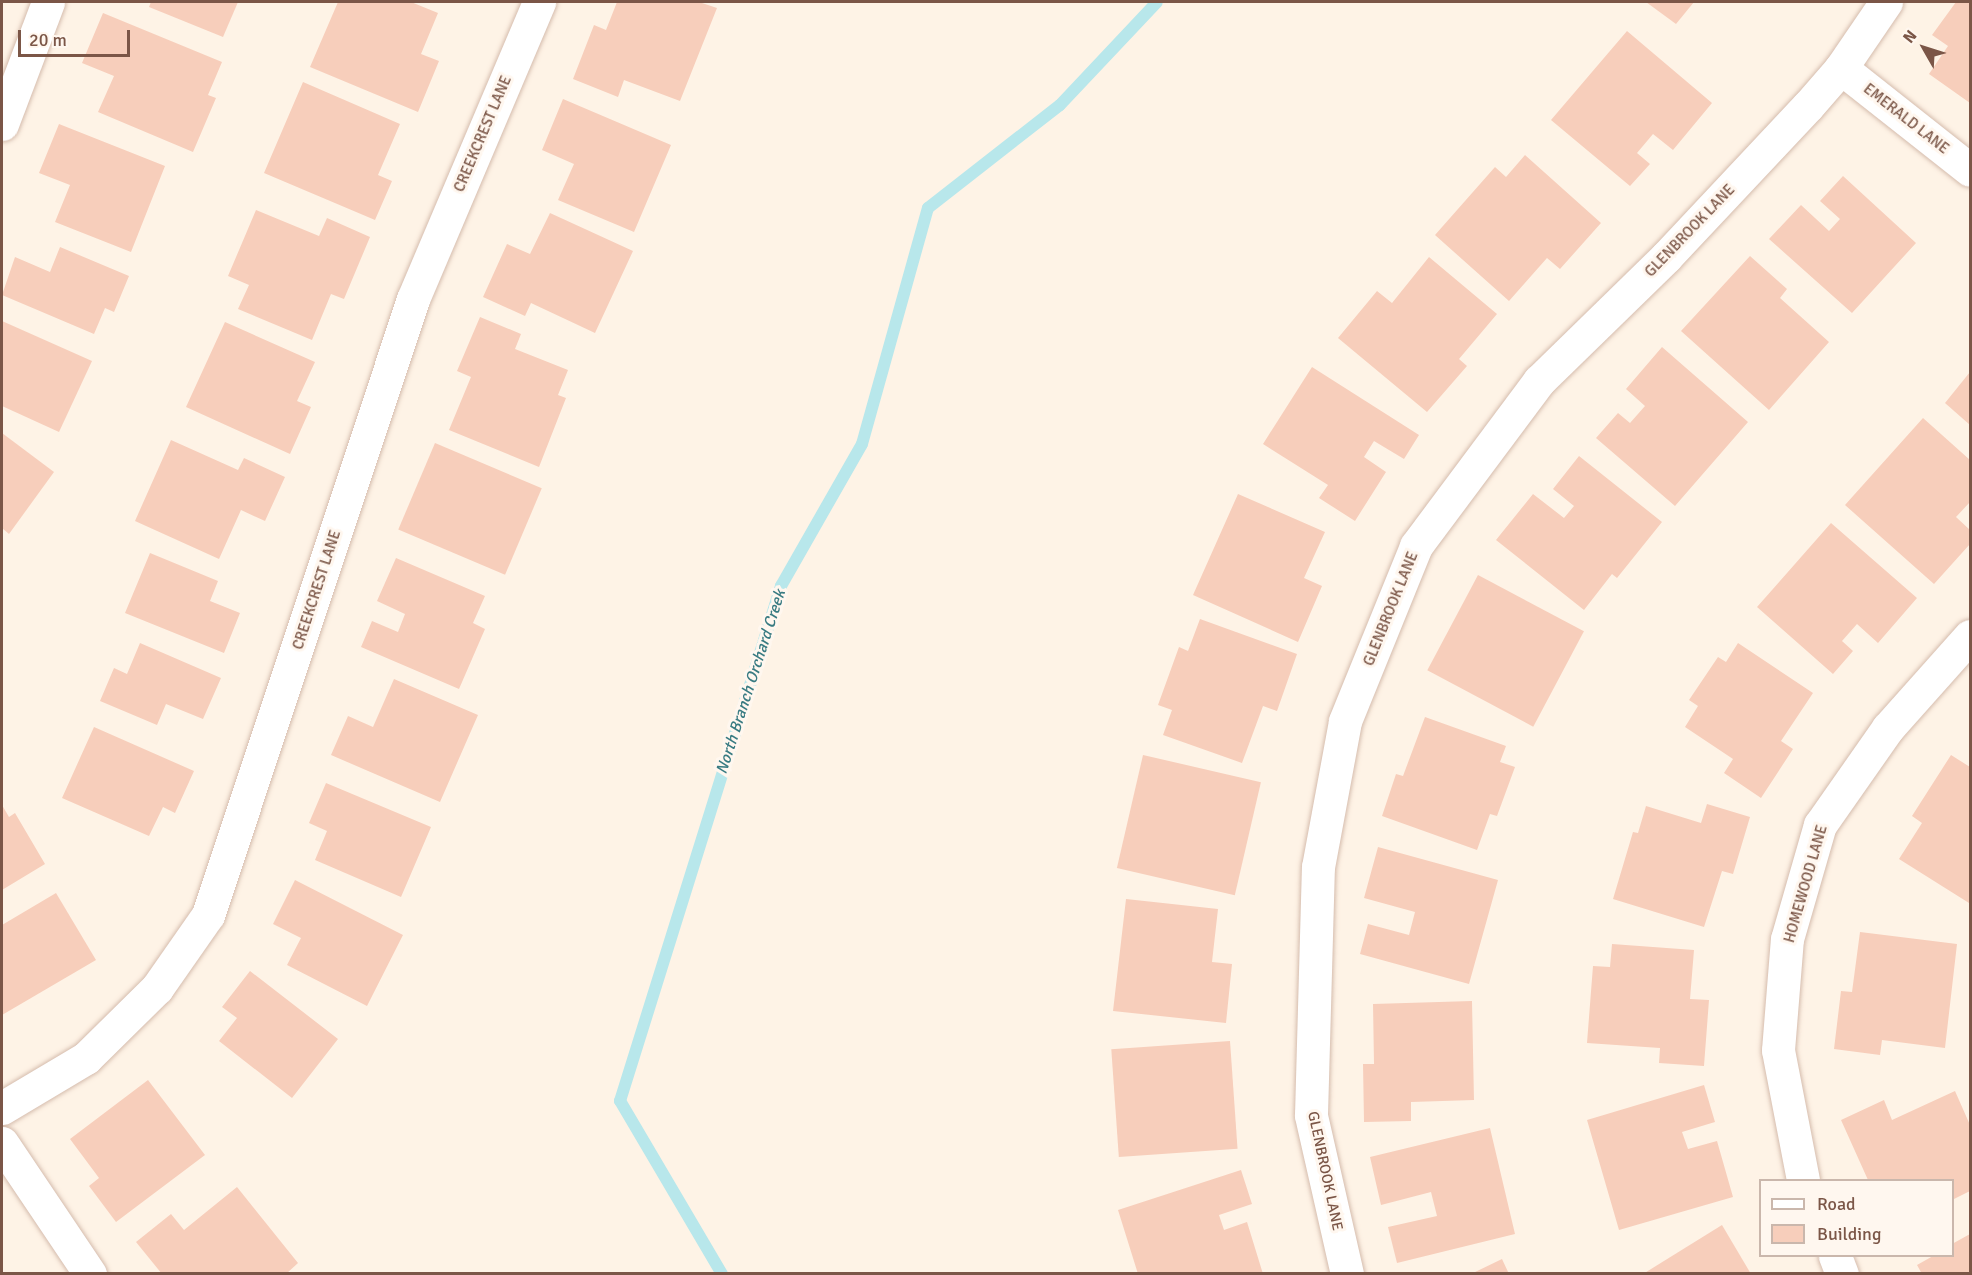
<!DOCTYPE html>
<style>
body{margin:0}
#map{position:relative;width:1972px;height:1275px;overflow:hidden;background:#fef3e6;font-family:Signika,sans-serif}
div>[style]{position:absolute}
.stream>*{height:12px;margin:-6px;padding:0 6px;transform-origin:6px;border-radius:6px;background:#b8e7eb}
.building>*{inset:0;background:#f7cebb;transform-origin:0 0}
.roads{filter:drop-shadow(0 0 2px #d5bcad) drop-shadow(0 0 2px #d5bcad)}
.minor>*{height:33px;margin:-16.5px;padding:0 16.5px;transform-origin:16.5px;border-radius:16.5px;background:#fff}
span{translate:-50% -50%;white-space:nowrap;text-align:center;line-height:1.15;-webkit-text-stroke:6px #fff7ef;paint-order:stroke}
.street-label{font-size:15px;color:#7b5647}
.water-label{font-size:16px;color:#397b82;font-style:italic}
.frame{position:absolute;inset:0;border:3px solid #7b5647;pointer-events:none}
.legend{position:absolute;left:1759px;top:1179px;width:195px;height:78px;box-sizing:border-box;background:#fff7ef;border:2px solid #cab7ac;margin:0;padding:8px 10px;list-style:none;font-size:18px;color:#7b5647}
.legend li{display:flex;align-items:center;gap:12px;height:30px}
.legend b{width:30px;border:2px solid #cab7ac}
.north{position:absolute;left:1894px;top:18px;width:60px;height:60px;-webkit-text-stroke:4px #fff7ef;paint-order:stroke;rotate:309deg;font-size:16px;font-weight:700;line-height:24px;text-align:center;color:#7b5647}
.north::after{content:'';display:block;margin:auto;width:21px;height:27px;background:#7b5647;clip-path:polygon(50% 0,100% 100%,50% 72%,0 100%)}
.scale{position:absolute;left:18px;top:30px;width:112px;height:27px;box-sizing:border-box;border:3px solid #7b5647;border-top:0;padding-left:8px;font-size:18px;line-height:21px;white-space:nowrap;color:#7b5647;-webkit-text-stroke:4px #fff7ef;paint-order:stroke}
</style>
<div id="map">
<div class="stream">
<i style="left:722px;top:1274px;width:201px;rotate:-120.5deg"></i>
<i style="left:620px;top:1101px;width:540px;rotate:-72.64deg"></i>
<i style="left:781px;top:586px;width:163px;rotate:-60.3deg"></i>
<i style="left:862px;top:444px;width:245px;rotate:-74.4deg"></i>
<i style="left:928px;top:208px;width:167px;rotate:-38deg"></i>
<i style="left:1060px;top:105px;width:141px;rotate:-46.7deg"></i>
</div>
<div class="building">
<i style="clip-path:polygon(151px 2px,238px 2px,223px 37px,149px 7px)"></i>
<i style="clip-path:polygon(338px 2px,411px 2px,438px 13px,421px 54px,439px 61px,418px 112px,310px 67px)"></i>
<i style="clip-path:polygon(617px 2px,699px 2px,717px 8px,680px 101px,624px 80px,618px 97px,573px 79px,594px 25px,606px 30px)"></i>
<i style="clip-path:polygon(1646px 2px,1694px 2px,1676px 24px)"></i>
<i style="clip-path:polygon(1956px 2px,1970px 2px,1970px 103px,1929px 74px,1948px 46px,1932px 35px)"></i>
<i style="clip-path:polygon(103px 13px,222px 62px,208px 95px,216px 98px,193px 152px,98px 112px,114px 76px,82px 63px)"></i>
<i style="clip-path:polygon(1627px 31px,1712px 103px,1673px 150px,1653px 134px,1637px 153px,1650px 164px,1630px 186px,1551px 120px)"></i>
<i style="clip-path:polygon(303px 82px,400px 124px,378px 175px,392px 181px,375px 220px,264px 173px)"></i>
<i style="clip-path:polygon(563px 99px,671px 145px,634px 232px,558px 200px,574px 164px,542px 150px)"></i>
<i style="clip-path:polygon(59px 124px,165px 166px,131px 252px,55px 222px,70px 185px,39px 173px)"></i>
<i style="clip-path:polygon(1525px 155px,1601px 223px,1560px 269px,1547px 258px,1509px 301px,1435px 235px,1495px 167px,1506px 177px)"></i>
<i style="clip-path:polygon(1843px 176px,1916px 243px,1852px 313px,1769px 239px,1801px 205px,1829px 231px,1840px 219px,1820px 201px)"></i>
<i style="clip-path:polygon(256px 210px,319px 236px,327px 218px,370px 237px,344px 299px,331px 294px,312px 340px,238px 309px,249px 285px,228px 276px)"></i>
<i style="clip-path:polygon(550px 213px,633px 251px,595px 333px,531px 303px,525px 316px,483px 297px,507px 244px,530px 254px)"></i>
<i style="clip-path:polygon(60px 247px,129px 276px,114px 312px,105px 308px,94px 334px,2px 295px,15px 257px,50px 272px)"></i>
<i style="clip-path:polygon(1750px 256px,1787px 289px,1780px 298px,1829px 342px,1769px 410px,1681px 331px)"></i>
<i style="clip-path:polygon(1429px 257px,1497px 314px,1459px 359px,1467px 366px,1427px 412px,1338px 338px,1377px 291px,1392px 303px)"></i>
<i style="clip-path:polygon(480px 317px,521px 334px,515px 349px,568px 370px,558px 395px,566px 398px,539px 467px,449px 430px,471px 377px,457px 371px)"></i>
<i style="clip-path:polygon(2px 321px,92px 361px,59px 432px,2px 406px)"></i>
<i style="clip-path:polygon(225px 322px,315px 362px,297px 401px,311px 407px,290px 454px,186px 407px)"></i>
<i style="clip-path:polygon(1662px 347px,1748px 422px,1675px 506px,1596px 438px,1618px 413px,1630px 423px,1645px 406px,1626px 389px)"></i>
<i style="clip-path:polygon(1312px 367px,1419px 435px,1404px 459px,1374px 441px,1364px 457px,1386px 472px,1355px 521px,1319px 498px,1328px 485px,1263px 444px)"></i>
<i style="clip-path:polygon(1970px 372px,1970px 425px,1945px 403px)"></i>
<i style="clip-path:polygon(1923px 418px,1970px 460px,1970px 502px,1956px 517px,1970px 530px,1970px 544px,1934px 584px,1845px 505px)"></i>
<i style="clip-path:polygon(2px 433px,54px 472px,9px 534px,2px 528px)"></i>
<i style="clip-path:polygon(171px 440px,238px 470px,244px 458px,285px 477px,265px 521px,241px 510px,219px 559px,135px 521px)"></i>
<i style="left:435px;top:443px;width:116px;height:94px;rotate:23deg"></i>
<i style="clip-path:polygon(1579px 456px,1662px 522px,1617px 578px,1612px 574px,1584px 610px,1496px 540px,1533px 494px,1564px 518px,1574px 506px,1553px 489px)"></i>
<i style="clip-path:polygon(1238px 494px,1325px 532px,1304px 578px,1322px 586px,1298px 642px,1193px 595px)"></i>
<i style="clip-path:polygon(1831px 523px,1917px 598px,1878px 643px,1857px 624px,1842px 641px,1853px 651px,1833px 674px,1757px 607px)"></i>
<i style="clip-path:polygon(150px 553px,218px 581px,210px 601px,240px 613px,224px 653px,125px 613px)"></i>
<i style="clip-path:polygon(396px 558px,485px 596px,473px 623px,485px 629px,459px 689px,361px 647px,372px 621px,398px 632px,405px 614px,377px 601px)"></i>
<i style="left:1478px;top:575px;width:120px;height:108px;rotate:28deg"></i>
<i style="clip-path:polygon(1200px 619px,1297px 654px,1277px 711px,1263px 706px,1242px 763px,1163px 735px,1172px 710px,1158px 705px,1179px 647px,1188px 651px)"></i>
<i style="clip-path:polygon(140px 643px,221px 678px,203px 719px,166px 704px,157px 725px,100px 701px,114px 668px,127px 674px)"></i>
<i style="clip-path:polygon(1738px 643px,1813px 693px,1781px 741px,1793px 749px,1761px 798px,1724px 773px,1733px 759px,1685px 727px,1698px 706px,1689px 700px,1718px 657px,1726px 662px)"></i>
<i style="clip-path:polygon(394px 679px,478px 715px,440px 802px,331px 755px,348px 716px,373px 727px)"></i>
<i style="clip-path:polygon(1425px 717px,1506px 746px,1500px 762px,1515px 767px,1497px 816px,1490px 814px,1477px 850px,1382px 816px,1396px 774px,1403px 776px)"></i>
<i style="clip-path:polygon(94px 727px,194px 771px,175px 813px,163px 807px,149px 836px,62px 798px)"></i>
<i style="left:1143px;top:755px;width:121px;height:116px;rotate:13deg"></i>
<i style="clip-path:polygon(1951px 755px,1970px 767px,1969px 903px,1899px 859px,1922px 823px,1912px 816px)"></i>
<i style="clip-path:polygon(326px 783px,431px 827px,401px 897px,315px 860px,327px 831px,309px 823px)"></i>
<i style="clip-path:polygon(1707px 804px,1750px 817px,1733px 874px,1722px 871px,1704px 927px,1613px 899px,1633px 832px,1638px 833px,1646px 806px,1701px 823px)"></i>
<i style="clip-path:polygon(2px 805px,9px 817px,15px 813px,45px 864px,2px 890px)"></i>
<i style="clip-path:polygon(1378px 847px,1498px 880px,1469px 984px,1360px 954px,1368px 924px,1409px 935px,1415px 912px,1364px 898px)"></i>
<i style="clip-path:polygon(295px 880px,403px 935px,367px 1006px,287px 965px,301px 938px,273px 924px)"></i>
<i style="clip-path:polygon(56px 893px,96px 960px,2px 1015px,2px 925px)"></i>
<i style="clip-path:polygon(1126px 899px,1218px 909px,1212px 962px,1232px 964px,1226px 1023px,1113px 1011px)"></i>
<i style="clip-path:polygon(1860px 932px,1957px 944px,1945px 1048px,1882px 1040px,1880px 1055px,1834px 1049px,1841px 991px,1852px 992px)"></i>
<i style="clip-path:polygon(1612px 944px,1694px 950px,1690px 999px,1709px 1000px,1704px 1066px,1659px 1063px,1660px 1048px,1587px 1043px,1593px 966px,1610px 967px)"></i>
<i style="clip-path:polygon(250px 971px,338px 1039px,292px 1098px,219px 1041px,237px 1018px,222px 1007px)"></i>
<i style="clip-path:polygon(1472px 1001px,1474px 1100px,1411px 1102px,1411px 1121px,1364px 1122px,1363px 1064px,1374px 1064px,1373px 1004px)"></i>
<i style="left:1230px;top:1041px;width:108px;height:119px;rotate:86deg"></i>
<i style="clip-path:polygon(148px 1080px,205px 1155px,116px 1222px,89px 1186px,99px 1178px,70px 1139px)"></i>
<i style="clip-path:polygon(1704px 1085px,1715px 1122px,1682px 1132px,1688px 1149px,1717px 1141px,1733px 1197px,1619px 1230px,1587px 1120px)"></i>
<i style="clip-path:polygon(1955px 1091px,1970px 1125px,1970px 1191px,1952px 1200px,1952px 1180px,1868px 1180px,1841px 1120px,1884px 1100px,1892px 1120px)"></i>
<i style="clip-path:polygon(1490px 1128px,1515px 1234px,1397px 1263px,1388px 1227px,1437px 1216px,1431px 1192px,1381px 1205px,1370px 1157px)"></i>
<i style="clip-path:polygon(1241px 1170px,1252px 1204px,1219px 1215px,1224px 1230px,1247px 1222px,1263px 1274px,1138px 1274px,1118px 1210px)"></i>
<i style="clip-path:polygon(237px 1187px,298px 1263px,286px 1274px,162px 1274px,136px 1242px,171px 1214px,184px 1230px)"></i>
<i style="clip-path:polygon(1722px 1225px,1751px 1274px,1643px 1274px)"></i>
<i style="clip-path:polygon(1970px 1234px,1970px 1274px,1922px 1274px,1917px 1265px,1933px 1256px,1952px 1256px,1952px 1244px)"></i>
<i style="clip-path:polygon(1502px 1259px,1509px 1274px,1471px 1274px)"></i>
</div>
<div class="roads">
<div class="minor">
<i style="left:1841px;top:68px;width:164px;rotate:38.3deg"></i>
<i style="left:2px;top:124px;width:130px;rotate:-69.3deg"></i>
<i style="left:2px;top:1108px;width:98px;rotate:-30.8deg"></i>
<i style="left:86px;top:1058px;width:100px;rotate:-44.6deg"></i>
<i style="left:157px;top:988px;width:89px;rotate:-55.1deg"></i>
<i style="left:208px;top:915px;width:649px;rotate:-71.59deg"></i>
<i style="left:413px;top:299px;width:323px;rotate:-67deg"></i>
<i style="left:2px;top:1143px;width:158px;rotate:56.1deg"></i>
<i style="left:1803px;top:1180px;width:132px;rotate:-100.9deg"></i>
<i style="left:1778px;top:1050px;width:111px;rotate:-85.4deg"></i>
<i style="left:1787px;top:939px;width:119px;rotate:-73.9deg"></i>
<i style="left:1820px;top:825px;width:118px;rotate:-55deg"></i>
<i style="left:1888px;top:728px;width:123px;rotate:-48.3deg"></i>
<i style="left:1835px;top:1256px;width:19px;rotate:69deg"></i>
<i style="left:1347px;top:1274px;width:163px;rotate:-102.8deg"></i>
<i style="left:1311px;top:1115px;width:248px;rotate:-88.4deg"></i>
<i style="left:1318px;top:867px;width:148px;rotate:-79.5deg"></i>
<i style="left:1345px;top:721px;width:189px;rotate:-67.9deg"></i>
<i style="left:1416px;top:546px;width:206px;rotate:-53.3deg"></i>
<i style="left:1539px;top:381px;width:177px;rotate:-44.3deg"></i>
<i style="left:1666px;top:257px;width:207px;rotate:-46.8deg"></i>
<i style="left:1808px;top:106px;width:50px;rotate:-49deg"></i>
<i style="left:1841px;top:68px;width:80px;rotate:-55.7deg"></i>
</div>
</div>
<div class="street-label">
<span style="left:1906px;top:119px;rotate:38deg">EMERALD LANE</span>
<span style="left:483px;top:134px;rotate:-67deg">CREEKCREST LANE</span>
<span style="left:1690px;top:231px;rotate:-46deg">GLENBROOK LANE</span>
<span style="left:317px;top:590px;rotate:-72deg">CREEKCREST LANE</span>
<span style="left:1391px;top:609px;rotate:-68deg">GLENBROOK LANE</span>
<span style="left:1806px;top:884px;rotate:-74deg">HOMEWOOD LANE</span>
<span style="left:1325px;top:1171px;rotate:78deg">GLENBROOK LANE</span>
</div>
<div class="water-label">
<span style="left:751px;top:682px;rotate:-72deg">North Branch Orchard Creek</span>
</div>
<div class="frame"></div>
<ul class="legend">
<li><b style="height:8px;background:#fff"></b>Road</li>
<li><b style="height:16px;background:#f7cebb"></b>Building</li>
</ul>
<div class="north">N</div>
<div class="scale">20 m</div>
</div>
